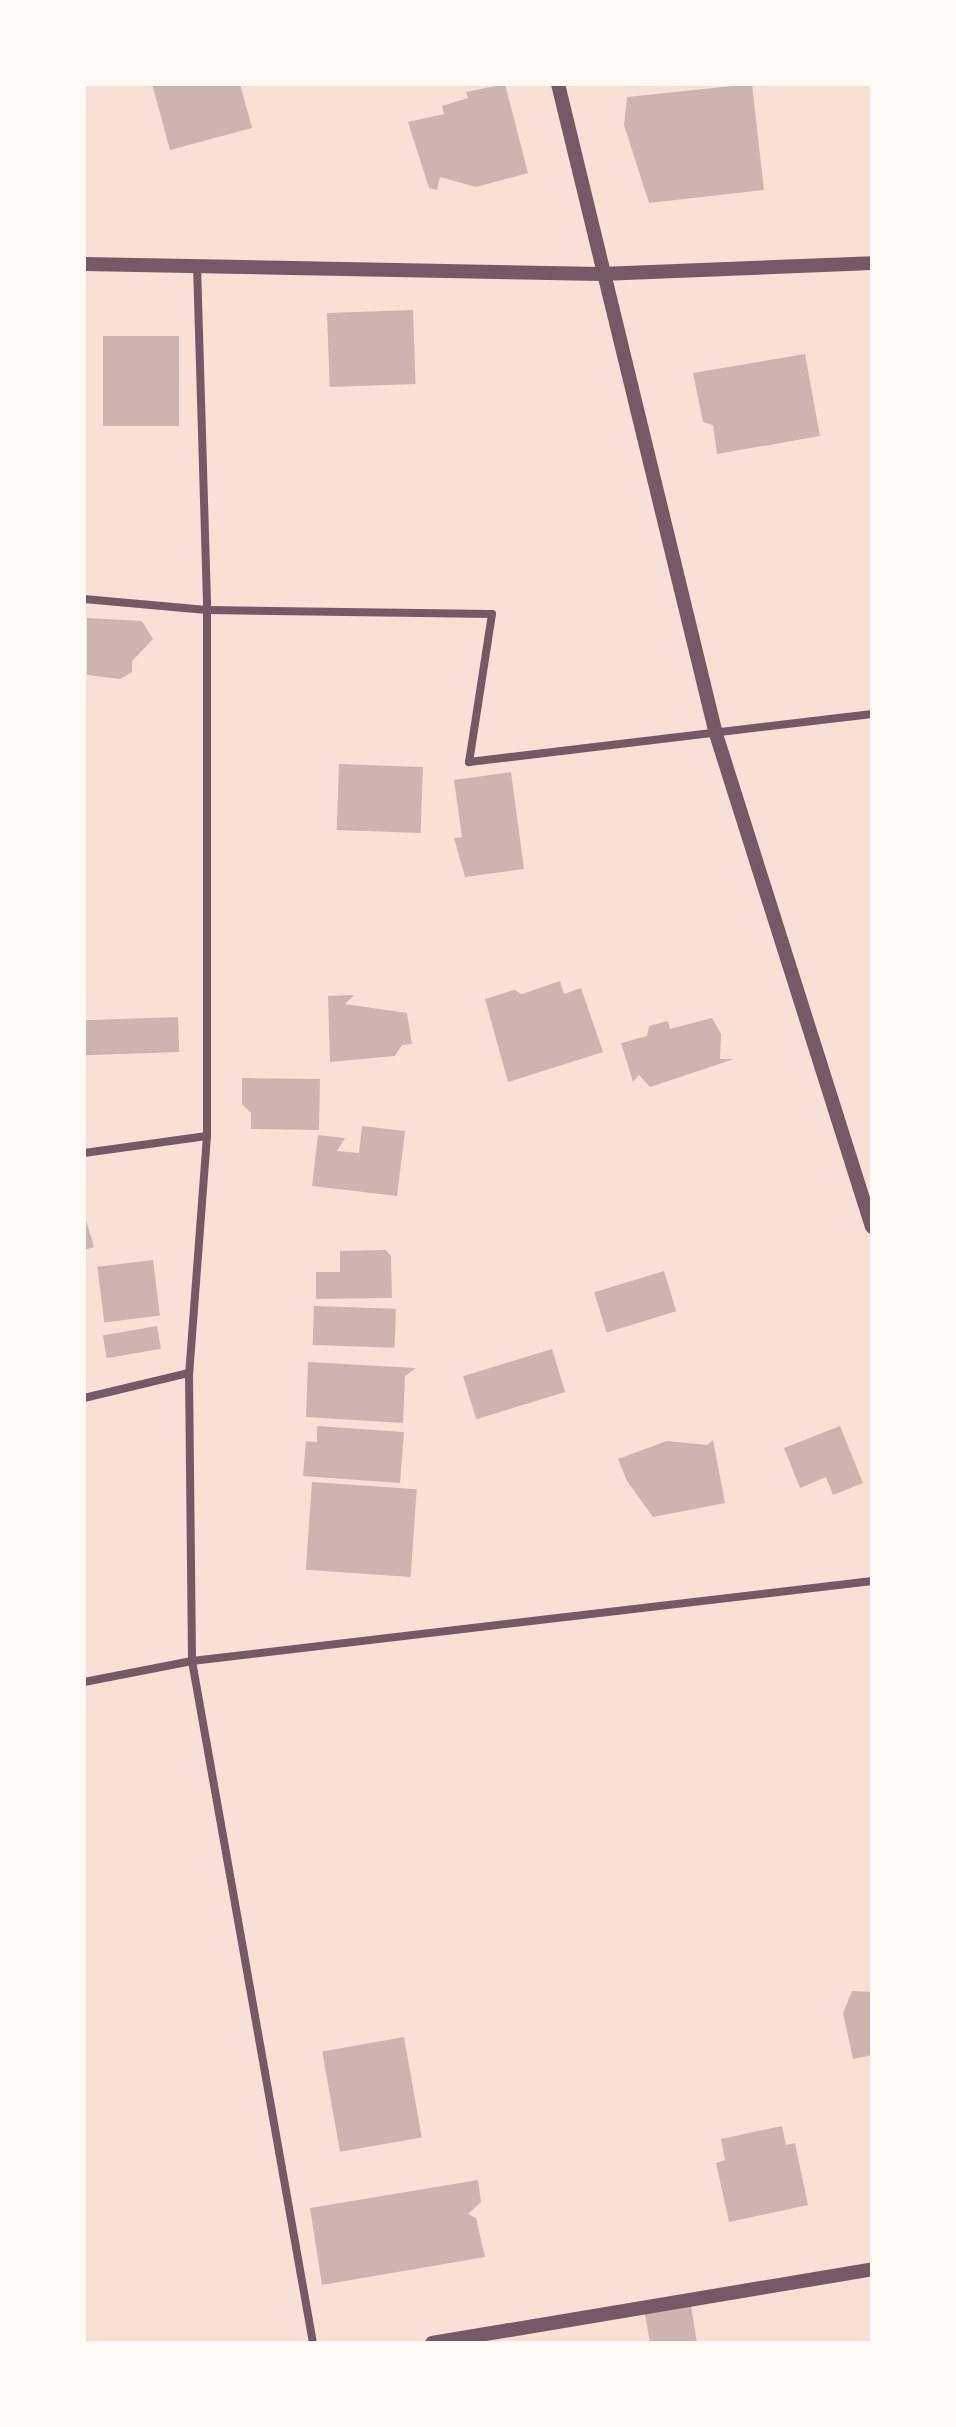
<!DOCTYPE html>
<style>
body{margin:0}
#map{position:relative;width:956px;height:2427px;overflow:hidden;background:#f7e1d7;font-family:"Open Sans",sans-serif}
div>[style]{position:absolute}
.building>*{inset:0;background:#ccb4b1;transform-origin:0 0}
.minor>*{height:8px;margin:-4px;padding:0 4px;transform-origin:4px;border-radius:4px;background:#755966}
.tertiary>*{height:14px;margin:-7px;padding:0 7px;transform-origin:7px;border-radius:7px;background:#755966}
span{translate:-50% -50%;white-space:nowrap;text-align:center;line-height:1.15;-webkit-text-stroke:8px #fffaf5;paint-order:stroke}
.frame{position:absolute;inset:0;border:86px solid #fffaf5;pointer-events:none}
</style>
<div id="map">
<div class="building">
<i style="clip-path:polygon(152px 84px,240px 84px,252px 128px,170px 150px)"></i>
<i style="clip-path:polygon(505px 84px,528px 173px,476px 187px,440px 177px,437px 190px,429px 188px,408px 122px,444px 114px,442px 106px,468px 98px,466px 92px)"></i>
<i style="clip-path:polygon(752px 84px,764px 190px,649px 203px,624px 125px,627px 97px)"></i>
<i style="left:413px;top:310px;width:74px;height:86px;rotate:88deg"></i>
<i style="left:103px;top:336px;width:76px;height:90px"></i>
<i style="clip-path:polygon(805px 354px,820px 436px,717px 454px,713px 425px,703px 422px,693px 373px)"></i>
<i style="clip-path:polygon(87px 618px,142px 621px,153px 639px,132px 661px,132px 672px,120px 679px,87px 675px)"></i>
<i style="left:339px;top:764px;width:84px;height:66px;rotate:2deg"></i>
<i style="clip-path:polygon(511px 772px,524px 869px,465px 877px,454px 838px,462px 837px,454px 780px)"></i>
<i style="clip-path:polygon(560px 981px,564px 994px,581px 988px,603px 1052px,508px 1082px,485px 999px,514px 990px,522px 994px)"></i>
<i style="clip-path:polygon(354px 995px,345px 1004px,407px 1013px,412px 1044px,402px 1045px,395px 1056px,330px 1062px,328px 996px)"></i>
<i style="left:178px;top:1017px;width:35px;height:94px;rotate:88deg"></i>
<i style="clip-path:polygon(712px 1018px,721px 1034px,720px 1059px,734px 1059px,650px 1087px,639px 1075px,633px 1082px,621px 1043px,647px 1036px,649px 1026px,668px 1021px,670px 1029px)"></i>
<i style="clip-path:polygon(242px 1078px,320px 1079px,319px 1130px,251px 1129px,251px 1113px,242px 1104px)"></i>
<i style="clip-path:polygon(362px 1126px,405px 1131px,397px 1196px,312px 1186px,318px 1135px,345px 1138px,337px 1151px,359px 1153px)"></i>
<i style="clip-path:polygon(84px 1213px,94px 1247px,84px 1250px)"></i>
<i style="clip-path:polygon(386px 1250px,391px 1256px,392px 1298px,316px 1299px,316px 1272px,340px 1272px,340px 1251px)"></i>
<i style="left:153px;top:1260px;width:56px;height:56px;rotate:83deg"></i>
<i style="left:664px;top:1271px;width:42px;height:73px;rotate:73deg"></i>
<i style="left:314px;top:1306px;width:82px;height:39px;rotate:2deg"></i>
<i style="left:157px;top:1326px;width:23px;height:55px;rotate:80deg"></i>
<i style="left:552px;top:1349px;width:45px;height:93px;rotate:73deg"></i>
<i style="clip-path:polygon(308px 1362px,416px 1368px,405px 1376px,403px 1423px,306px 1417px)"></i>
<i style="clip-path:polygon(317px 1426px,404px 1432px,400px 1483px,303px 1476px,306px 1441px,317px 1442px)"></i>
<i style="clip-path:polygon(840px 1426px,863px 1483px,833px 1495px,826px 1477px,800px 1488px,784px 1448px)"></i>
<i style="clip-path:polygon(713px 1440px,725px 1503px,653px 1517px,627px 1481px,618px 1459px,667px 1441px,707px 1445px)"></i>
<i style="left:312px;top:1482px;width:105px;height:88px;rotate:4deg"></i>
<i style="clip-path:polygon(852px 1991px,872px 1992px,872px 2055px,853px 2059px,843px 2013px)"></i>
<i style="left:404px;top:2037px;width:102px;height:83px;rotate:80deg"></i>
<i style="clip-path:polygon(782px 2126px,786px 2145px,795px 2143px,808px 2205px,729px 2222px,716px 2163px,725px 2160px,721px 2139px)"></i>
<i style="clip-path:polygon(478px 2180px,481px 2202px,468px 2214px,476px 2218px,485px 2257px,322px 2285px,310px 2208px)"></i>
<i style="clip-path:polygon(691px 2306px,697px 2343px,650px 2343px,645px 2314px)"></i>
</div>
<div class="minor">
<i style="left:197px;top:265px;width:345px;rotate:88.3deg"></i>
<i style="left:207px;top:610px;width:526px;rotate:90deg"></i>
<i style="left:207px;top:1136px;width:238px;rotate:94.3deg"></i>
<i style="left:189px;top:1373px;width:288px;rotate:89.4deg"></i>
<i style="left:192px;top:1661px;width:693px;rotate:79.94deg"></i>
<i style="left:84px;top:599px;width:123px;rotate:5.1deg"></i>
<i style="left:207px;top:610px;width:285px;rotate:0.8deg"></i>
<i style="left:492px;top:614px;width:150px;rotate:98.8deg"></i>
<i style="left:469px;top:762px;width:406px;rotate:-6.8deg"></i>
<i style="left:84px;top:1153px;width:124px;rotate:-7.9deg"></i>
<i style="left:84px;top:1398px;width:108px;rotate:-13.4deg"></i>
<i style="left:84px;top:1682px;width:110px;rotate:-11deg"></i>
<i style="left:192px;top:1661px;width:685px;rotate:-6.71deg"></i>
</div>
<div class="tertiary">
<i style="left:558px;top:84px;width:669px;rotate:76.34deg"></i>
<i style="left:716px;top:734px;width:517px;rotate:72.44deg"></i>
<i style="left:84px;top:264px;width:517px;rotate:1.11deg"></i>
<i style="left:601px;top:274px;width:271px;rotate:-2.3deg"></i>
<i style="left:432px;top:2343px;width:446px;rotate:-9.5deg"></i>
</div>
<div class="frame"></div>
</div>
